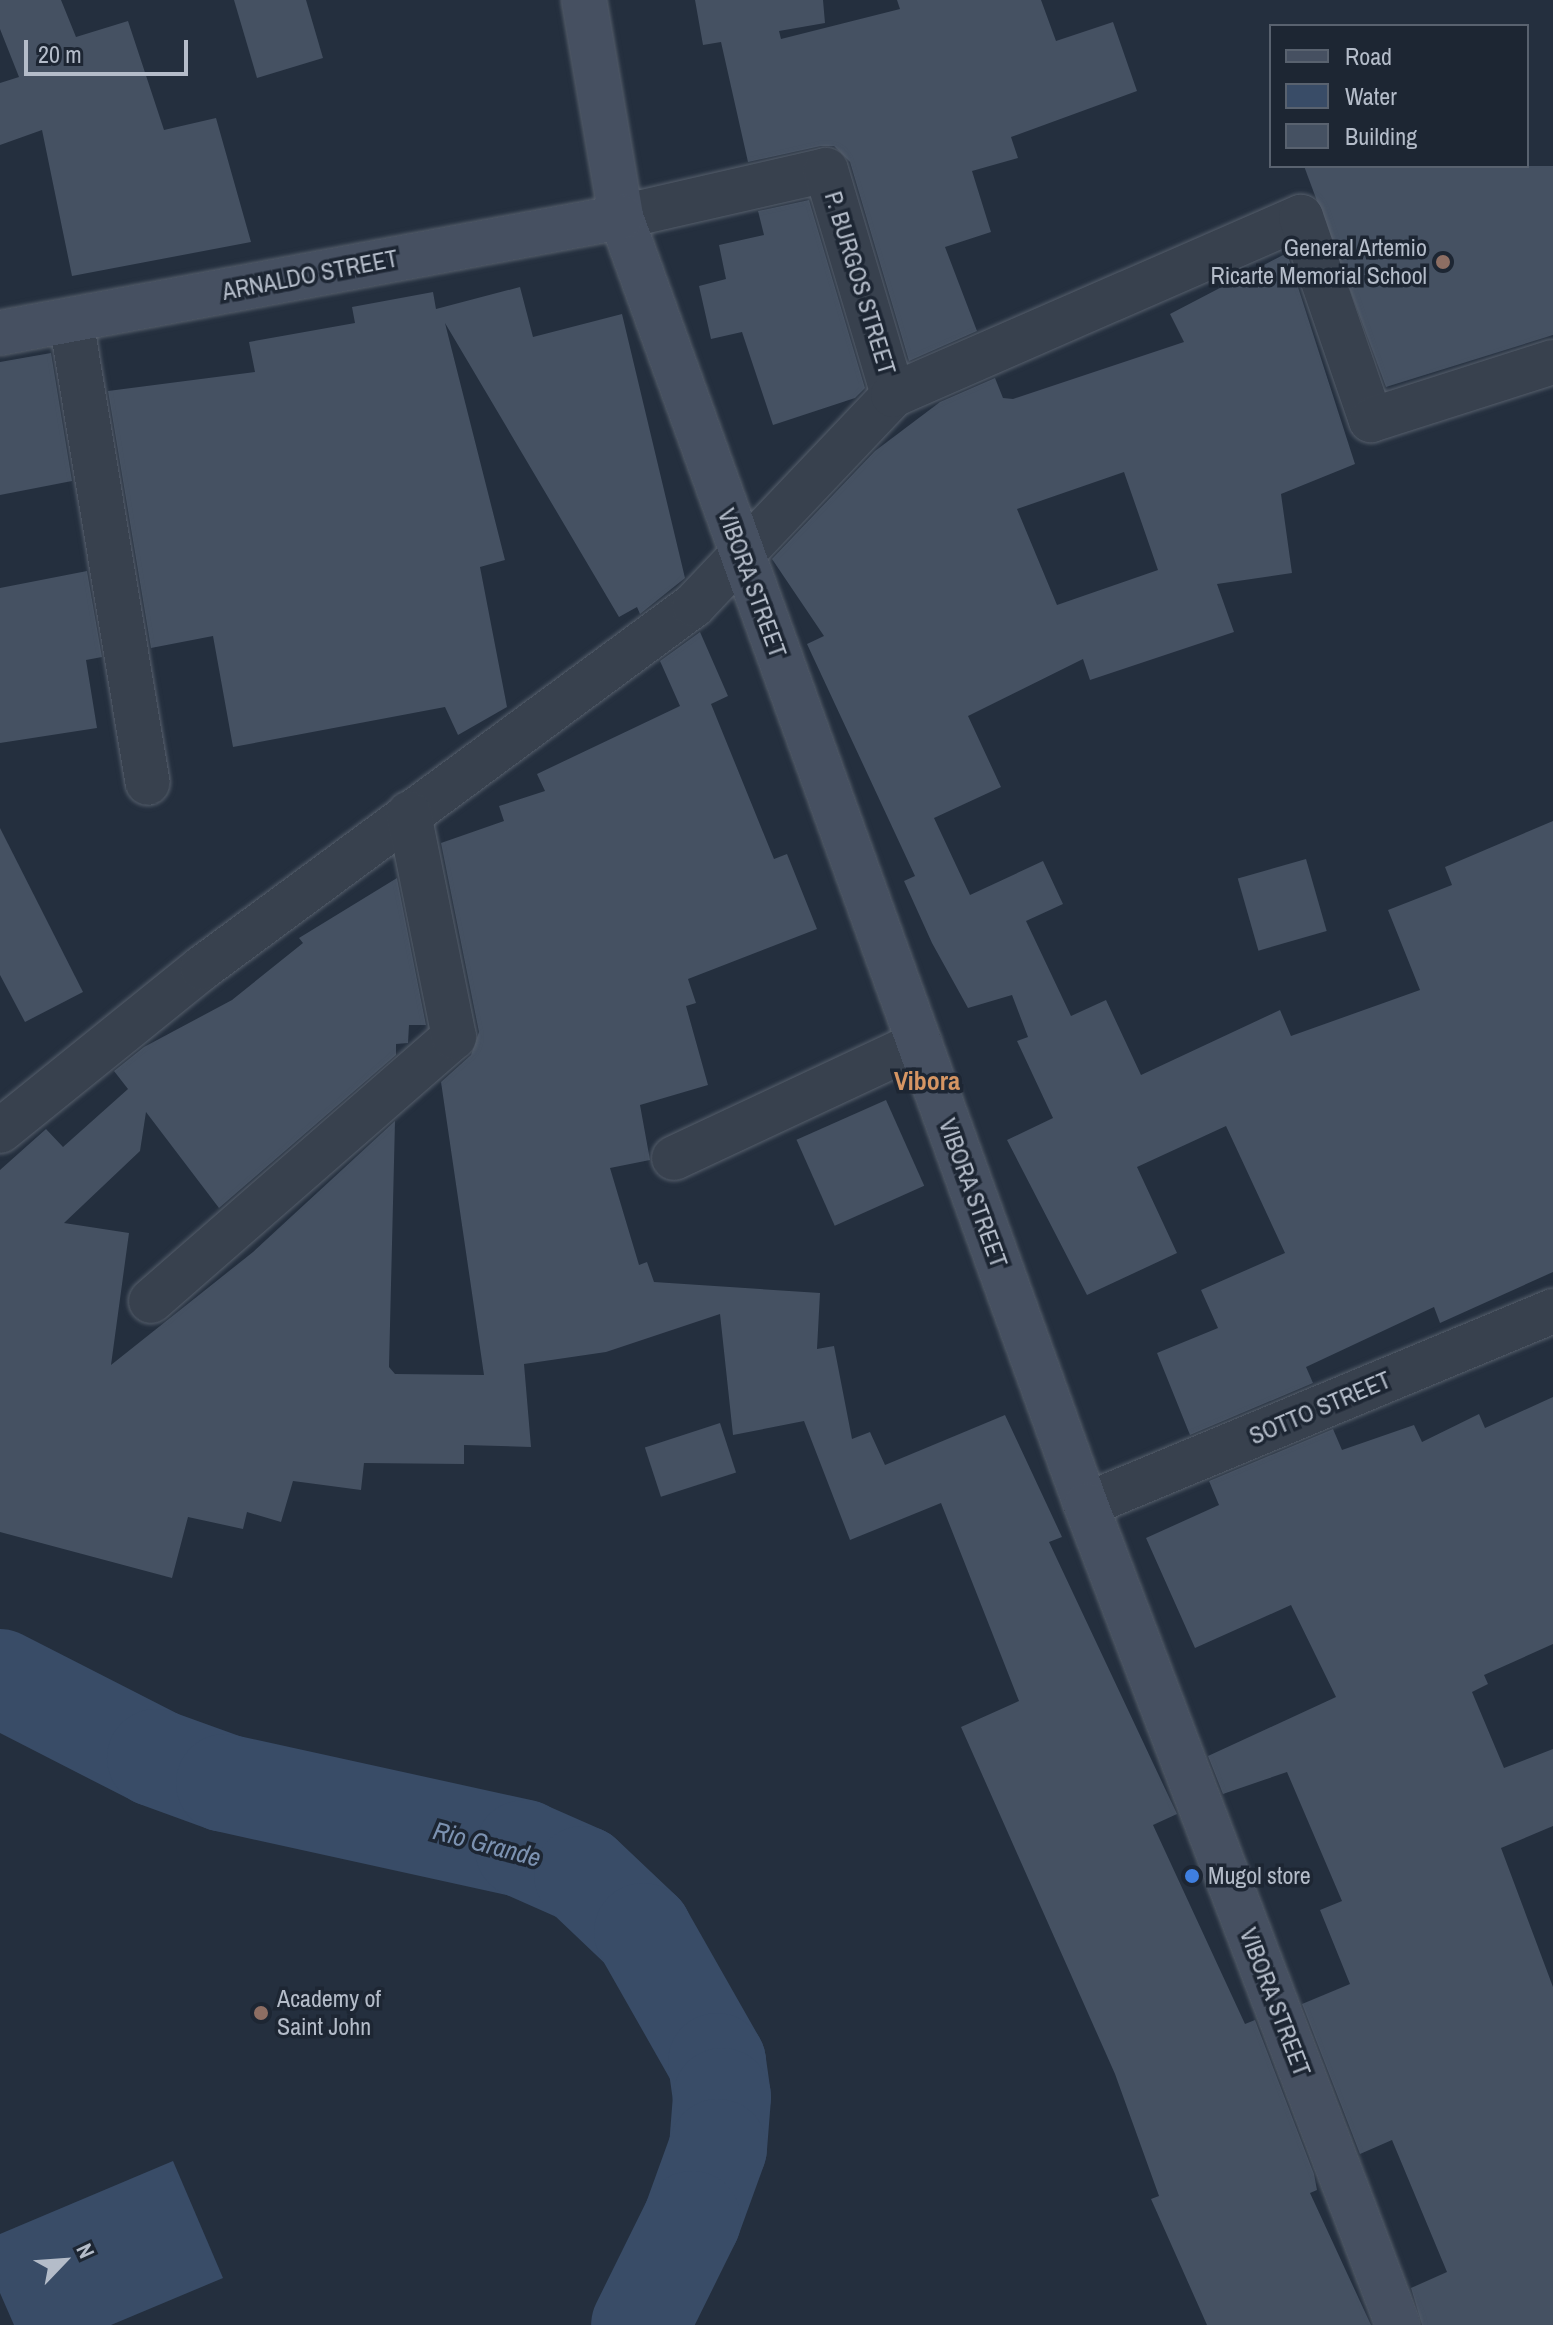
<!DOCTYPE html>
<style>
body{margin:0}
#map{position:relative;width:1553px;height:2325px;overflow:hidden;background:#242f3e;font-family:"Archivo Narrow",sans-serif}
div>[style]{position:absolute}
.water>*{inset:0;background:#394c67}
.river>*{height:98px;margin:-49px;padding:0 49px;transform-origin:49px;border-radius:49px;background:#394c67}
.building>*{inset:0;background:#455162;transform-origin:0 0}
.roads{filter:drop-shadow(0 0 2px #565f6c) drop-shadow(0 0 2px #565f6c)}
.street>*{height:44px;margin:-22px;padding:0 22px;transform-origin:22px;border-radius:22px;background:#38414e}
.secondary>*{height:44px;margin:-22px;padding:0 22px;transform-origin:22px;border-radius:22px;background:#465061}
.dots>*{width:22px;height:22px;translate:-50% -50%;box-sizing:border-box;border:4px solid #1d2633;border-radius:50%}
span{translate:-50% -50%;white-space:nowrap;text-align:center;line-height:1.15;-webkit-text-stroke:7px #1d2633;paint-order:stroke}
.poi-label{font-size:24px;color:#b4bcc9}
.right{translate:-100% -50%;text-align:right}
.left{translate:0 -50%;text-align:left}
.street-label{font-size:24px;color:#b4bcc9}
.neighbourhood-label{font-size:26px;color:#d59563;font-weight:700}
.water-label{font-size:26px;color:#7c92b1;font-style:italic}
.legend{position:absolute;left:1269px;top:24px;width:260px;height:144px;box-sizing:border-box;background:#1d2633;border:2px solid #59626f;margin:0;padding:10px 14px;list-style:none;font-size:24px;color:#b4bcc9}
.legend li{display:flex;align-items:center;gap:16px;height:40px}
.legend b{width:40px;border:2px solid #59626f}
.north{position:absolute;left:24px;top:2221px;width:80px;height:80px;-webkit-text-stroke:6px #1d2633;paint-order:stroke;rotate:65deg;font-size:22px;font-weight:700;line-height:32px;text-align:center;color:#b4bcc9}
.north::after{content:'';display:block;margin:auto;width:28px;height:36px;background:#b4bcc9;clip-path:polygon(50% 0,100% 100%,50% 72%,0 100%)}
.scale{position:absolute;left:24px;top:40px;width:164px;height:36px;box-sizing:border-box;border:4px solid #b4bcc9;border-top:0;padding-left:10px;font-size:24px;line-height:28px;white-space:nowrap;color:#b4bcc9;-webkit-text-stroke:6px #1d2633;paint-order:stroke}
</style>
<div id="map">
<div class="water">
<i style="clip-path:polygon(173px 2161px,223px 2278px,111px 2325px,14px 2325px,0 2293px,0 2234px)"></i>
</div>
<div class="river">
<i style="left:0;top:1678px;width:175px;rotate:27.1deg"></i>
<i style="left:156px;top:1758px;width:73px;rotate:19.9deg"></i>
<i style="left:225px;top:1783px;width:306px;rotate:12.4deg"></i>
<i style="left:524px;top:1849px;width:64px;rotate:23.8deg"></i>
<i style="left:583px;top:1875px;width:83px;rotate:43.5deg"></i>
<i style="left:643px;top:1932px;width:150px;rotate:60.4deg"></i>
<i style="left:717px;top:2062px;width:35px;rotate:82deg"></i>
<i style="left:722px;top:2097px;width:51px;rotate:94.5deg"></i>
<i style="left:718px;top:2148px;width:77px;rotate:109.9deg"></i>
<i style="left:692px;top:2220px;width:117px;rotate:116.3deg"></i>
</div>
<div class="building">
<i style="clip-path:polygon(0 0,61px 0,76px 37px,128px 21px,164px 130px,216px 118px,251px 242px,72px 276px,42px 130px,0 145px,0 83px,19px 77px,0 29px)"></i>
<i style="clip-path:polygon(234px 0,306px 0,323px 58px,257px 78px)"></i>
<i style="clip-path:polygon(695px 0,823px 0,825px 23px,779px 31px,781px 39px,900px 9px,897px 0,1041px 0,1056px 41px,1113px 22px,1137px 91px,1011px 137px,1018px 158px,972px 171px,991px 232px,945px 247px,977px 331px,909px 361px,850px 162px,834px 146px,821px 146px,748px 162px,721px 42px,703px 45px)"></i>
<i style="clip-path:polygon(1304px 166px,1553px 166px,1553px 335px,1386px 387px)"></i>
<i style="clip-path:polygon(809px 200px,865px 388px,855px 398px,773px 425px,742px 332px,711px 339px,699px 286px,726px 279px,719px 245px,764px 235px,758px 211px)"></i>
<i style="clip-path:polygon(evenodd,1287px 253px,1355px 464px,1281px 494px,1292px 573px,1217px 584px,1234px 632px,1090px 680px,1083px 659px,968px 716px,1001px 787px,934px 818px,970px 895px,1043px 861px,1063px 904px,1026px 921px,1071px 1016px,1106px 1000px,1141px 1075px,1280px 1010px,1291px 1036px,1420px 990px,1388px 910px,1452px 885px,1445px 867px,1553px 821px,1553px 1272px,1440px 1323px,1434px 1307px,1306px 1367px,1313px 1383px,1190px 1435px,1157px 1353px,1218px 1328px,1201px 1290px,1285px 1253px,1226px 1126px,1137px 1167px,1177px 1253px,1087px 1295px,1007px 1140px,1053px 1118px,1017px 1041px,1028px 1037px,1012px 995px,968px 1008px,932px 943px,904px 881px,915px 876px,807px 644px,824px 636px,772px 559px,875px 451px,940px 402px,995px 378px,1003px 398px,1013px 399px,1184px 342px,1170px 314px,1287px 253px,1124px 472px,1158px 570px,1057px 605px,1017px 509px,1124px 472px)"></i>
<i style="clip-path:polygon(520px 287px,533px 337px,622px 314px,685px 578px,640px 614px,637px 607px,619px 617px,445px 323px,505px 560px,480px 567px,507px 707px,458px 735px,445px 707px,233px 747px,213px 636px,151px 648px,108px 391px,255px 372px,249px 342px,355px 323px,352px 307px,433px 292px,436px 309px)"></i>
<i style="clip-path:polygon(51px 353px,72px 481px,0 495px,0 362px)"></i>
<i style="clip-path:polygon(87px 571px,102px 657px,86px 660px,97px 728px,0 743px,0 588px)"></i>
<i style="clip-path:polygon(700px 632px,728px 696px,711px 704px,774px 859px,787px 854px,817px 929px,688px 979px,696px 1003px,686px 1006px,708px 1085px,640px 1105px,650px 1160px,610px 1168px,639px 1265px,647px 1262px,654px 1282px,820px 1293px,817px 1349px,834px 1346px,852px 1439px,870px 1432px,885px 1465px,1005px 1415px,1062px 1537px,1049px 1542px,1177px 1814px,1153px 1825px,1245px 2024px,1255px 2020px,1314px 2174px,1317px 2190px,1310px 2193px,1371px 2325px,1207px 2325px,1151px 2199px,1159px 2196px,1115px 2074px,961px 1727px,1019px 1701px,941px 1503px,850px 1540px,804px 1421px,733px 1435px,720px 1314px,606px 1352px,524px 1364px,531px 1447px,464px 1445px,464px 1464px,364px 1463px,361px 1490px,293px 1481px,281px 1522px,247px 1512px,243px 1529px,188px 1517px,172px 1578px,0 1532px,0 1170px,46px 1129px,63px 1147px,128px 1089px,114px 1071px,144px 1047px,232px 1000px,303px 943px,299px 938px,397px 878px,426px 1025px,409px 1025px,408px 1043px,396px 1044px,396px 1055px,219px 1208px,146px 1112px,140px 1151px,64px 1223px,129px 1233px,111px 1365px,253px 1252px,395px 1121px,389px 1367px,395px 1374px,484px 1375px,441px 1082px,471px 1055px,479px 1032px,441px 843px,504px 821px,499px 806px,545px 791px,537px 774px,680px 706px,660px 661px)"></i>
<i style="clip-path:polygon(0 828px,83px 992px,25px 1022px,0 975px)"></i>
<i style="left:1306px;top:859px;width:75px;height:71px;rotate:74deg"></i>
<i style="left:886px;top:1100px;width:94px;height:98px;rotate:66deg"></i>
<i style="clip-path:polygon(1553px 1397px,1553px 1644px,1484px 1675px,1488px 1684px,1472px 1692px,1504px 1768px,1553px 1749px,1553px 1826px,1501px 1848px,1553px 1987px,1553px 2325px,1422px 2325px,1411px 2288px,1447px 2272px,1392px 2140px,1360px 2154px,1302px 2004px,1350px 1984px,1320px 1910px,1342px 1901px,1287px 1772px,1223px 1794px,1208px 1756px,1336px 1697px,1291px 1605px,1195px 1648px,1146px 1538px,1219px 1505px,1209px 1481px,1333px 1429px,1342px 1450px,1414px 1425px,1422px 1442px,1479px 1414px,1485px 1428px)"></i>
<i style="left:720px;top:1423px;width:52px;height:79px;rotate:72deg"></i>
</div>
<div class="roads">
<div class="street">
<i style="left:621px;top:217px;width:210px;rotate:-12.9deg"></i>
<i style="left:826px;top:170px;width:235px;rotate:73.4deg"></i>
<i style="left:71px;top:320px;width:469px;rotate:80.6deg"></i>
<i style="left:0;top:1131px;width:260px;rotate:-38.9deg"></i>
<i style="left:202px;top:968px;width:611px;rotate:-36.42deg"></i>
<i style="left:694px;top:605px;width:289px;rotate:-46.5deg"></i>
<i style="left:893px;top:395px;width:445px;rotate:-23.6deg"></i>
<i style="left:1301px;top:217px;width:215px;rotate:71deg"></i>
<i style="left:1371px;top:420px;width:191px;rotate:-17.7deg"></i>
<i style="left:674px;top:1158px;width:271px;rotate:-25.1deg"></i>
<i style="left:151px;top:1301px;width:402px;rotate:-41.1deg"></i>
<i style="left:454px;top:1037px;width:228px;rotate:-101.4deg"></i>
<i style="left:1086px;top:1505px;width:506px;rotate:-22.56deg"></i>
</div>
<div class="secondary">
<i style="left:584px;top:0;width:220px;rotate:80.3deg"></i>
<i style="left:621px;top:217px;width:1369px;rotate:70.15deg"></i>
<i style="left:1086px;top:1505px;width:877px;rotate:69.17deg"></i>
<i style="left:0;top:333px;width:632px;rotate:-10.58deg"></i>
</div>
</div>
<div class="dots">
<i style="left:1443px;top:262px;background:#8d6e63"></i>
<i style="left:1192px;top:1876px;background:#3f7fe0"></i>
<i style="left:261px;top:2013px;background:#8d6e63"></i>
</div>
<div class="poi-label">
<span class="right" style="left:1427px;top:262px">General Artemio<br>Ricarte Memorial School</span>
<span class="left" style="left:1208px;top:1876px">Mugol store</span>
<span class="left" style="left:277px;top:2013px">Academy of<br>Saint John</span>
</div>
<div class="street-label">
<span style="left:310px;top:275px;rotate:-11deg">ARNALDO STREET</span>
<span style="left:860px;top:283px;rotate:73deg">P. BURGOS STREET</span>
<span style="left:752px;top:583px;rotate:70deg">VIBORA STREET</span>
<span style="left:973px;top:1193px;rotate:70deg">VIBORA STREET</span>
<span style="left:1320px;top:1408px;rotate:-23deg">SOTTO STREET</span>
<span style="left:1275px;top:2002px;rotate:69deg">VIBORA STREET</span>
</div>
<div class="neighbourhood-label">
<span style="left:927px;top:1081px">Vibora</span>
</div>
<div class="water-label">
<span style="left:487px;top:1844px;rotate:15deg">Rio Grande</span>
</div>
<ul class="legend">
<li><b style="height:10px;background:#465061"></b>Road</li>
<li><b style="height:22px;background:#394c67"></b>Water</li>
<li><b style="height:22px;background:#455162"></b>Building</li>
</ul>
<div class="north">N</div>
<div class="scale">20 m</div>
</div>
